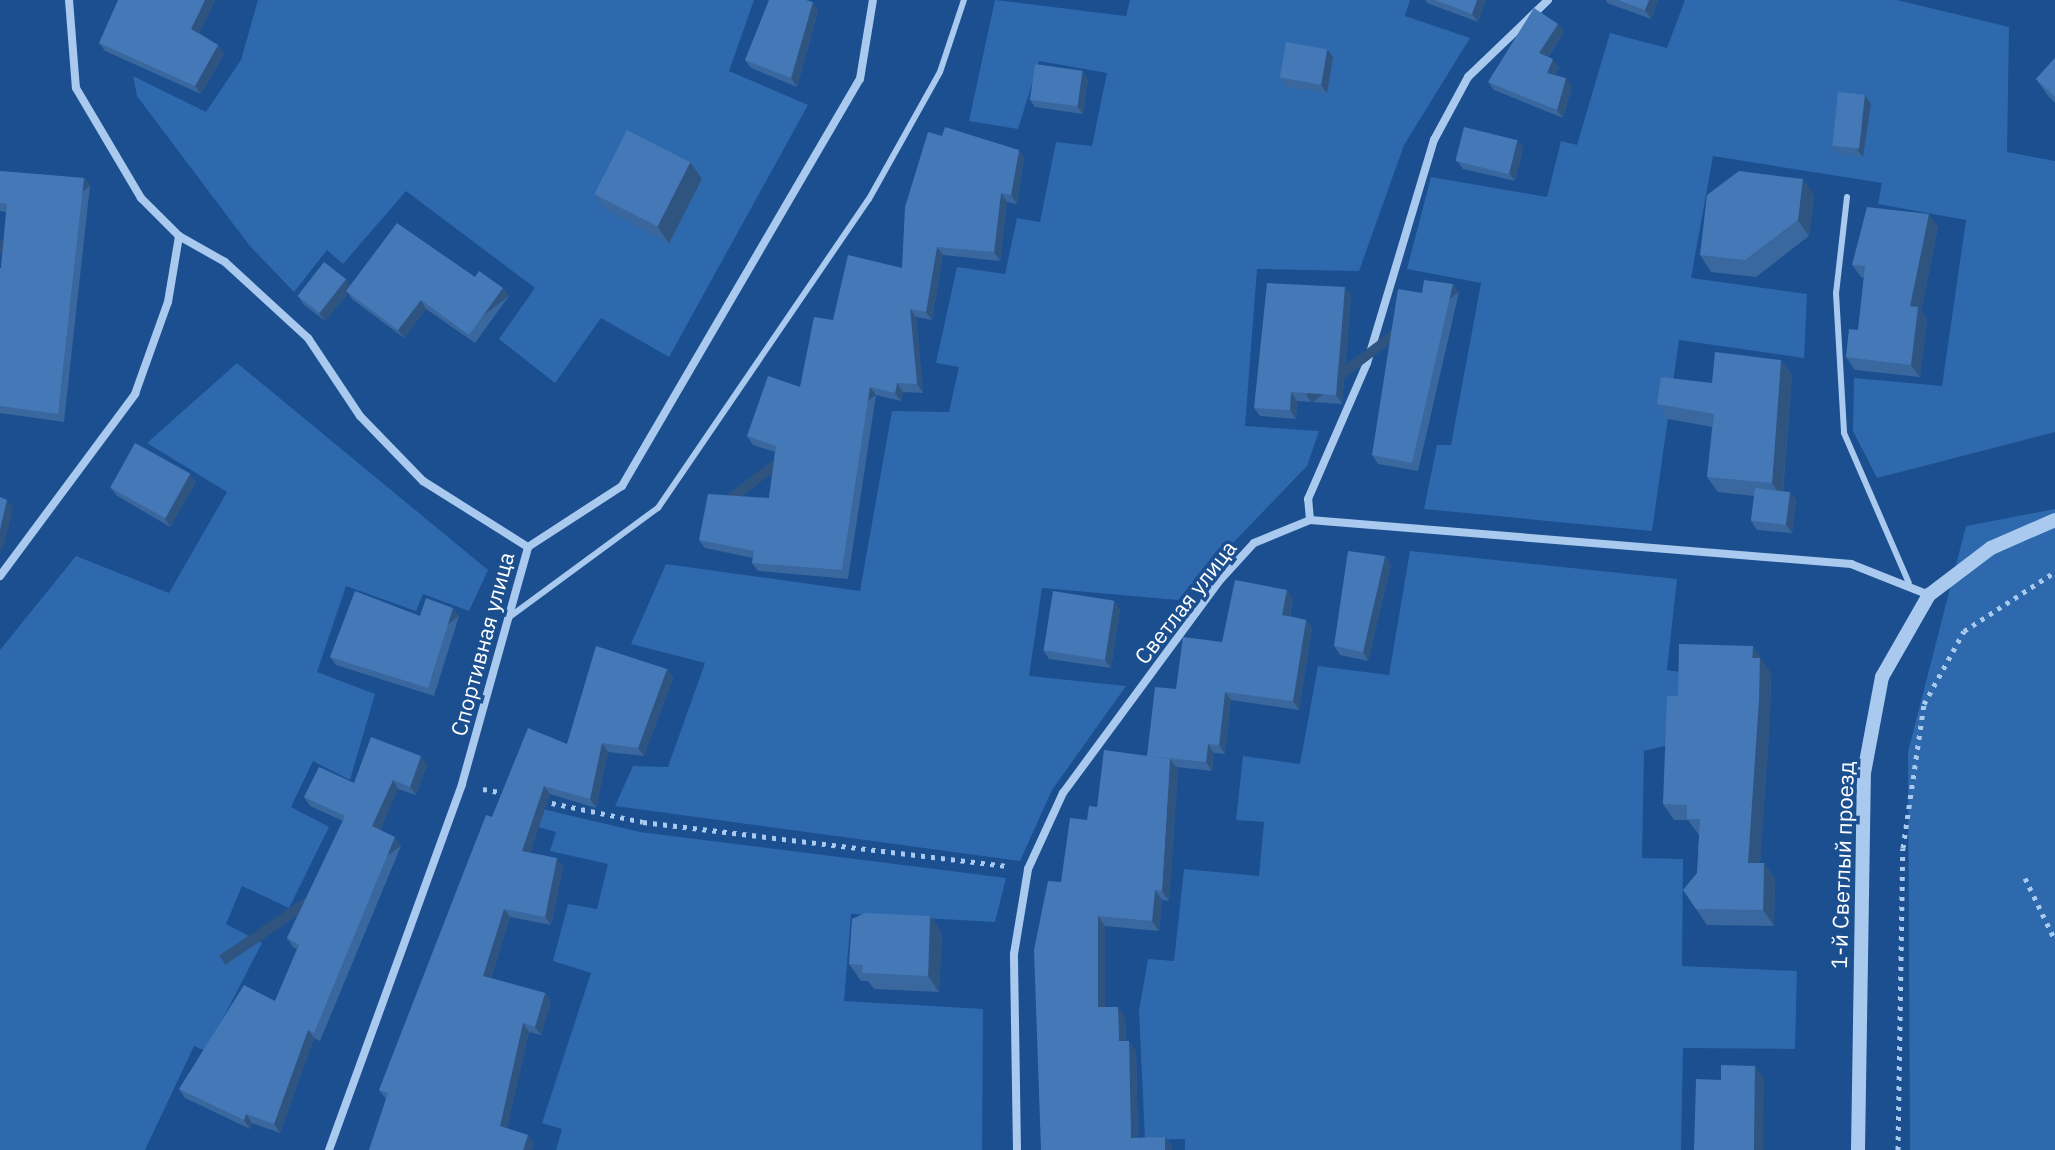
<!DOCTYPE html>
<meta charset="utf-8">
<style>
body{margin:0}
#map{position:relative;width:2055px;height:1150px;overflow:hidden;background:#1b4f8f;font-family:"IBM Plex Sans",sans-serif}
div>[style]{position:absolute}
.green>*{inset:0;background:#2e69ad}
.path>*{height:5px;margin-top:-2.5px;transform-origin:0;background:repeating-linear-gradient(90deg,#a9c9ee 0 4px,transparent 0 10px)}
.service>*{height:6px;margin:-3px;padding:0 3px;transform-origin:3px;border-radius:3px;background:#a9c9ee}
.minor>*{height:8px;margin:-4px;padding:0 4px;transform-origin:4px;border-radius:4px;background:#a9c9ee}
.tertiary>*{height:14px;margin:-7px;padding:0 7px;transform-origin:7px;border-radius:7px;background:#a9c9ee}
.wall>*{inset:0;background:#3a679d}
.shaded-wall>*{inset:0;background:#305480;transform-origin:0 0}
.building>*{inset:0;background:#4478b7;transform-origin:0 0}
span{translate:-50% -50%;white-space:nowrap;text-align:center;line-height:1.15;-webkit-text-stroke:7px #1b4f8f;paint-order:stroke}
.street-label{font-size:22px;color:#fff}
</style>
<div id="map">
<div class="green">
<i style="clip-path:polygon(258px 0,754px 0,729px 71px,808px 105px,669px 357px,601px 318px,555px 383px,499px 339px,535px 288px,406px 191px,343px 264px,327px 250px,294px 292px,249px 245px,137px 96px,133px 76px,206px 112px,241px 60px)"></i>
<i style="clip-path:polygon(995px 0,1126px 16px,1130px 0,1410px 0,1405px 16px,1470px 38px,1404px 145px,1359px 271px,1257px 269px,1245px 426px,1319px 431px,1307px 466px,1178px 600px,1042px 588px,1029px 676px,1126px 686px,1052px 790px,1020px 861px,615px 806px,633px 766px,668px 767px,705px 663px,631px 644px,666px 564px,860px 591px,892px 411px,949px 412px,959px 367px,936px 363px,957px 267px,1005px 274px,1017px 218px,1040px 222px,1056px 142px,1092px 146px,1107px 73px,1039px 61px,1018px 129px,969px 121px)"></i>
<i style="clip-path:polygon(1685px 0,1897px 0,2009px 27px,2007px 152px,2055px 161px,2055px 432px,1877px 478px,1853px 431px,1854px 378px,1942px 386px,1966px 220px,1878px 204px,1882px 183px,1713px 156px,1691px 278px,1807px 294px,1804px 358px,1679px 340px,1652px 531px,1424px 509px,1437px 445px,1451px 445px,1481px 283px,1407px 269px,1431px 177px,1547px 197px,1561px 141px,1577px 145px,1610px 33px,1667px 48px)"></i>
<i style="clip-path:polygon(237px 363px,488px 570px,469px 611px,423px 594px,416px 611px,346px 586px,317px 672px,375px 694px,350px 780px,313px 761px,291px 807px,329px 827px,289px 908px,242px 886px,226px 924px,262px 943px,206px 1051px,194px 1046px,145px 1150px,0 1150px,0 650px,76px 556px,169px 593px,227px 492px,147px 443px)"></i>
<i style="clip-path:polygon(2055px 509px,2055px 1150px,1910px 1150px,1908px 752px,1966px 526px)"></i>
<i style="clip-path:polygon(1410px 551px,1677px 579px,1667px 670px,1686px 673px,1684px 741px,1644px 751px,1642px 858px,1683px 859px,1682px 966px,1797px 971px,1795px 1049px,1683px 1048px,1681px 1150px,1185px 1150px,1185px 1139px,1145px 1140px,1139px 1011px,1148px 959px,1174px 961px,1184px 869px,1259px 876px,1264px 822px,1236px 820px,1243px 756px,1300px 764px,1318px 666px,1389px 675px)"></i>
<i style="clip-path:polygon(517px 803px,640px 832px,1006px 878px,995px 922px,851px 914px,844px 1001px,983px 1009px,982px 1150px,556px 1150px,562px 1129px,542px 1123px,591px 973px,553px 961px,568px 904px,597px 909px,608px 864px,550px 851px,556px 832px,511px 819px)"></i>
</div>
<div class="path">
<i style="left:483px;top:789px;width:25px;rotate:11deg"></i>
<i style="left:542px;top:801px;width:103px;rotate:11.7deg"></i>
<i style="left:643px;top:822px;width:367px;rotate:6.9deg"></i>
<i style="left:2025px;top:878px;width:69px;rotate:64.2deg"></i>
<i style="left:1898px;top:1150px;width:302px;rotate:-89.1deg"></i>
<i style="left:1903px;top:848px;width:146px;rotate:-81.7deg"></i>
<i style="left:1924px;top:704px;width:83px;rotate:-61.3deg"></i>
<i style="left:1964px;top:631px;width:108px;rotate:-33deg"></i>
</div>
<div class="service">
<i style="left:1847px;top:197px;width:97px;rotate:96.5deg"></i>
<i style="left:1836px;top:293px;width:140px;rotate:86.7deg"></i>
<i style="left:1844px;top:433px;width:163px;rotate:66.6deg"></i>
<i style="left:508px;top:618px;width:186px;rotate:-36.3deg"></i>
<i style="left:658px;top:508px;width:374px;rotate:-55.7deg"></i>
<i style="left:869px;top:199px;width:145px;rotate:-60.8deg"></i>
<i style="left:940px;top:72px;width:76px;rotate:-71.6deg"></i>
</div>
<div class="minor">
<i style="left:69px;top:0;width:88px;rotate:85.5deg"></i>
<i style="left:76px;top:88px;width:128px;rotate:59.4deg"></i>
<i style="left:141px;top:198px;width:54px;rotate:45deg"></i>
<i style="left:179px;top:236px;width:53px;rotate:29.5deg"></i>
<i style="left:225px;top:262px;width:113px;rotate:42.5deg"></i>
<i style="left:308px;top:338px;width:94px;rotate:56.3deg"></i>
<i style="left:360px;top:416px;width:91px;rotate:45.9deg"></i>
<i style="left:423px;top:481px;width:124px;rotate:32.2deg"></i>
<i style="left:1310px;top:520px;width:543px;rotate:4.65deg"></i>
<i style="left:1851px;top:564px;width:84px;rotate:21.7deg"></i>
<i style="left:0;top:576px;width:227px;rotate:-53.4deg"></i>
<i style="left:135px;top:394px;width:98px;rotate:-70.3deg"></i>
<i style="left:168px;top:302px;width:67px;rotate:-80.5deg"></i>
<i style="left:329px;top:1150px;width:389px;rotate:-70deg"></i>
<i style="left:462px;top:784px;width:246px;rotate:-74.4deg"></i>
<i style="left:528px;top:547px;width:112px;rotate:-33deg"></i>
<i style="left:622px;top:486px;width:471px;rotate:-59.7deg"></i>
<i style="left:860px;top:79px;width:80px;rotate:-80.7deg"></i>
<i style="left:1017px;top:1150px;width:196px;rotate:-90.9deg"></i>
<i style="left:1014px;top:954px;width:86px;rotate:-80.6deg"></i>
<i style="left:1028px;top:869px;width:84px;rotate:-65.3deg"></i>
<i style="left:1063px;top:793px;width:266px;rotate:-53.6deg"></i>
<i style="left:1221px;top:579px;width:49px;rotate:-47.5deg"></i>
<i style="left:1254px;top:543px;width:61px;rotate:-22.3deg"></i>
<i style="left:1310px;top:520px;width:21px;rotate:-95deg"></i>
<i style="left:1308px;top:499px;width:148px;rotate:-66.5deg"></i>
<i style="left:1367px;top:363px;width:233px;rotate:-73.3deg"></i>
<i style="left:1434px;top:140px;width:72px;rotate:-61.6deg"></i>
<i style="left:1468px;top:77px;width:111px;rotate:-43.9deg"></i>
</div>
<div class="tertiary">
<i style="left:1858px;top:1150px;width:377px;rotate:-89.1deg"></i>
<i style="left:1864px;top:773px;width:98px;rotate:-79.4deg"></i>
<i style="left:1882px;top:677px;width:95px;rotate:-60.2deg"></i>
<i style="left:1929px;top:595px;width:78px;rotate:-37.2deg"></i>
<i style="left:1991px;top:548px;width:70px;rotate:-23.6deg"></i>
</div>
<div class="wall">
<i style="clip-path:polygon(215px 0,199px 33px,218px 45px,224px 54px,201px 94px,105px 51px,99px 43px)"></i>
<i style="clip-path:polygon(1425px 0,1486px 0,1478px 22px,1427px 3px)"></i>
<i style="clip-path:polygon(1606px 0,1658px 0,1651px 19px,1607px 3px)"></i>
<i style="clip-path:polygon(818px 11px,797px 87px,751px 68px,745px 60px)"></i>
<i style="clip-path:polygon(1558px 24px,1564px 32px,1548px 57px,1559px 68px,1555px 75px,1572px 86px,1563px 118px,1494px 90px,1488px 82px)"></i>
<i style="clip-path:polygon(1333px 57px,1327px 93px,1286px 87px,1280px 78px)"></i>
<i style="clip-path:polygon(2055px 58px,2055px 103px,2048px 96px,2036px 79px)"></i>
<i style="clip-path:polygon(1082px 71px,1088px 80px,1083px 114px,1035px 107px,1029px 99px)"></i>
<i style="clip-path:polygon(1871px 104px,1863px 157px,1836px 154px,1830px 145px)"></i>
<i style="clip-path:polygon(942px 136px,1019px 150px,1024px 158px,1017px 204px,1007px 202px,1000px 261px,943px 255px,932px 320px,916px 317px,923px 393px,903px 392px,901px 401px,876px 395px,848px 579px,758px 571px,752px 563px,753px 558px,705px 548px,699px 540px,769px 498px,775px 452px,753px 445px,747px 436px,800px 387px,833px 320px,902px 268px)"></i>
<i style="clip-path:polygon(1517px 140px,1523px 148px,1515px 181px,1463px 169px,1457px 161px)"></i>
<i style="clip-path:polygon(690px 162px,702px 179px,669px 243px,606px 210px,594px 194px)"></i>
<i style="clip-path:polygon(0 171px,84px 178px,90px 186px,64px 422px,0 413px,0 268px,1px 268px,6px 212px,0 211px)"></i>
<i style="clip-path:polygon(1814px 195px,1809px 236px,1756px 277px,1711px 272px,1700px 255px)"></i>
<i style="clip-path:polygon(1938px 227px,1921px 311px,1927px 319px,1920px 377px,1855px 370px,1846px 357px,1858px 330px,1864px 278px,1861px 277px,1852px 265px)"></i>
<i style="clip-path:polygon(475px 277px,503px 288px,509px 296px,475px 343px,426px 309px,404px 338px,352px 299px,348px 293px,325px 321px,304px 305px,298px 296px,350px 286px)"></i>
<i style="clip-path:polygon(1459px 292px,1418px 471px,1378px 464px,1372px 455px,1422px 293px)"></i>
<i style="clip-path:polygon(1351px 295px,1342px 404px,1297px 401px,1296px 419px,1260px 416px,1254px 408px)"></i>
<i style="clip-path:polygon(1781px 360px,1792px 375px,1783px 491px,1790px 492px,1796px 500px,1792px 533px,1757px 530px,1751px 521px,1754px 496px,1718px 492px,1707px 477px,1712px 427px,1668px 419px,1657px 404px,1712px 383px)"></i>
<i style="clip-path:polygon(190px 474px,196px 482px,170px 527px,116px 495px,110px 487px)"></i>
<i style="clip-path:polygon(1385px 556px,1391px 565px,1368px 661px,1340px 655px,1334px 646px)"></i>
<i style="clip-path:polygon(1293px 599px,1290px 616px,1306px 620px,1312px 628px,1299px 710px,1231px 700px,1225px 754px,1214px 753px,1212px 771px,1176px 767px,1178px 769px,1169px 901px,1162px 900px,1159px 931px,1105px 926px,1105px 1007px,1125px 1017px,1126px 1041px,1136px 1051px,1138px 1138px,1165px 1137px,1172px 1147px,1041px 1150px,1061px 882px,1087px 820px,1097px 807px,1147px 756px,1176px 689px,1222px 642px)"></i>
<i style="clip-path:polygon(1120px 609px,1111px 668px,1049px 659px,1043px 650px)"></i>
<i style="clip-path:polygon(420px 616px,459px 616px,434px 696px,336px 665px,330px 657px)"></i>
<i style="clip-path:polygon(1753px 646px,1771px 674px,1770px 716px,1760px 863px,1764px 863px,1775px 879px,1774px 926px,1707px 925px,1696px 909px,1699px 835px,1688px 820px,1674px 820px,1663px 804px,1678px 696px)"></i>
<i style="clip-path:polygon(667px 669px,673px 678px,644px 756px,608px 752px,596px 808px,550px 794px,530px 853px,563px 867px,551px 925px,510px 917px,491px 978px,545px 993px,551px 1002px,541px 1035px,529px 1032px,507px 1128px,534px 1144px,532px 1150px,369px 1150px,386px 1099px,379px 1090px,492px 817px,567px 744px)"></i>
<i style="clip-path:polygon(427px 764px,416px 795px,398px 789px,380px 830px,401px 846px,320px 1041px,314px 1038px,280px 1133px,252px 1123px,250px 1129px,185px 1098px,179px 1089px,275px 1001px,297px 949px,293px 947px,287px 938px,343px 821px,310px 806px,304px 797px)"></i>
<i style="clip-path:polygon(930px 916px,942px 933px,939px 992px,874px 989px,868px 981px,861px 981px,849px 964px)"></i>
</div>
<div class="shaded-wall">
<i style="clip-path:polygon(205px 0,215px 0,197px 37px,191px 29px)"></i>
<i style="clip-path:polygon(1477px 0,1486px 0,1478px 22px,1472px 14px)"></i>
<i style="clip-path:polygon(1649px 0,1658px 0,1651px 19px,1645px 10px)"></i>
<i style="clip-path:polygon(813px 2px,818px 11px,797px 87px,791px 78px)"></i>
<i style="clip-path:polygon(1558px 24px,1564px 32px,1545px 61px,1539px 53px)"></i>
<i style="clip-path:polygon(218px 45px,224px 54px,201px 94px,195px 86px)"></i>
<i style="clip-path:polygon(1327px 49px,1333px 57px,1327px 93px,1321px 85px)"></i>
<i style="clip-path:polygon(1553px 59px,1559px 68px,1552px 81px,1547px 73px)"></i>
<i style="clip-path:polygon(1082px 71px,1088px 80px,1083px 114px,1077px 106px)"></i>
<i style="clip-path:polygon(1566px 78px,1572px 86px,1563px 118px,1557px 110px)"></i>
<i style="clip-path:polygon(1865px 95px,1871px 104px,1863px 157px,1857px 149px)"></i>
<i style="clip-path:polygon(1517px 140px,1523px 148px,1515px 181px,1509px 173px)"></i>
<i style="clip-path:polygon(1019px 150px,1024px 158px,1017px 204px,1011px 195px)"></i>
<i style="clip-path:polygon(690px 162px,702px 179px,669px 243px,657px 226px)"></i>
<i style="left:84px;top:178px;width:10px;height:237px;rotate:53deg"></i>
<i style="clip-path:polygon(1803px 179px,1814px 195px,1809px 236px,1798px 220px)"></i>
<i style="clip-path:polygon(1001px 193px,1007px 202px,1000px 261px,994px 252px)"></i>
<i style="clip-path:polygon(1929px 214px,1938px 227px,1921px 311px,1927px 319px,1920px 377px,1911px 365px,1910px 306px)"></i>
<i style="clip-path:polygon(937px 247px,943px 255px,932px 320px,926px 312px)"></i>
<i style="clip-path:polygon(346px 279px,352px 288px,325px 321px,319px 313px)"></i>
<i style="left:1453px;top:284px;width:10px;height:184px;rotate:53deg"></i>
<i style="clip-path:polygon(1345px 287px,1351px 295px,1342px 404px,1336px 395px)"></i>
<i style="left:503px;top:288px;width:10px;height:58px;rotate:53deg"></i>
<i style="clip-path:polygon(421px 300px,426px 309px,404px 338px,398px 330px)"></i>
<i style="clip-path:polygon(910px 309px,916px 317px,923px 393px,917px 384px)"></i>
<i style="clip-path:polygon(1781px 360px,1792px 375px,1782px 498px,1772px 483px)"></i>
<i style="clip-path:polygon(897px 383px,903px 392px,901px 401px,895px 393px)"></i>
<i style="left:870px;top:387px;width:10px;height:185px;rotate:53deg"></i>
<i style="clip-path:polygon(1291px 392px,1297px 401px,1296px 419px,1290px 410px)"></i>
<i style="clip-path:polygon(190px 474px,196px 482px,170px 527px,165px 518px)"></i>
<i style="clip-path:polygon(1790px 492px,1796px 500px,1792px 533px,1786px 525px)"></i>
<i style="clip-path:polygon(7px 500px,13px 508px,4px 545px,0 552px,0 530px)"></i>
<i style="clip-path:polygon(1385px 556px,1391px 565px,1368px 661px,1363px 652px)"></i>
<i style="clip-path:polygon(1287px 590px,1293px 599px,1288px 623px,1282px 615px)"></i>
<i style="clip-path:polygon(1114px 601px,1120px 609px,1111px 668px,1105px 660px)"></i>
<i style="left:453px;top:608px;width:10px;height:84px;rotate:53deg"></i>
<i style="clip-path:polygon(1306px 620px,1312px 628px,1299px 710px,1293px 701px)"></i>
<i style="clip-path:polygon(1753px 646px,1771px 674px,1770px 716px,1759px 879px,1748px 863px)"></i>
<i style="clip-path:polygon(667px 669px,673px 678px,644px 756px,638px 748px)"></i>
<i style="clip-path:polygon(1225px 692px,1231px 700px,1225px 754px,1219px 745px)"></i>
<i style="clip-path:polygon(602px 743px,608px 752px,596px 808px,590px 799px)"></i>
<i style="clip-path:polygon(1208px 744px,1214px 753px,1212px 771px,1206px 762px)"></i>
<i style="clip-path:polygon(421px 756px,427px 764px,416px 795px,410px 787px)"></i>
<i style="clip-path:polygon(1170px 759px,1178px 769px,1169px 901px,1162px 891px)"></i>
<i style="clip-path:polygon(393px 780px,398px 789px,378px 835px,372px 826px)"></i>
<i style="clip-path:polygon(544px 786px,550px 794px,528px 859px,522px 851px)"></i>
<i style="left:395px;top:837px;width:11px;height:212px;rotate:56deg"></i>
<i style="clip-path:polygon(557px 858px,563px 867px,551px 925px,545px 917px)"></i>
<i style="clip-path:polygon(1764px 863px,1775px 879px,1774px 926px,1763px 910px)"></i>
<i style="clip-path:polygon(1155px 890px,1162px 900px,1159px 931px,1152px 921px)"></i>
<i style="clip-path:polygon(504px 909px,510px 917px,489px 984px,483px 976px)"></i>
<i style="clip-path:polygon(930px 916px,942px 933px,939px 992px,928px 976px)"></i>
<i style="clip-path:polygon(1098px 916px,1105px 926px,1105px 1017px,1098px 1007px)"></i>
<i style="clip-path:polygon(545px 993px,551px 1002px,541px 1035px,535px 1027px)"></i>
<i style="clip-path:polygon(1118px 1007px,1125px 1017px,1126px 1051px,1119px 1041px)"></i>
<i style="clip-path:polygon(523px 1023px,529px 1032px,506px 1134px,500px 1126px)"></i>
<i style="clip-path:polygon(308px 1030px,314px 1038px,280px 1133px,274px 1124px)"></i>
<i style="clip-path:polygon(1129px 1041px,1136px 1051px,1138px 1148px,1131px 1138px)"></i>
<i style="clip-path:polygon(1755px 1066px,1764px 1079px,1763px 1150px,1754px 1150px)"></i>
<i style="clip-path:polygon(246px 1114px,252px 1123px,250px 1129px,244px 1120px)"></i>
<i style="clip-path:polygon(528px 1135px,534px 1144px,532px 1150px,523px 1150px)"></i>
<i style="clip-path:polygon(1165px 1137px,1172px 1147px,1172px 1150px,1165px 1150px)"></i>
</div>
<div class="building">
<i style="clip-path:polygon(118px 0,205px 0,191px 29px,218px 45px,195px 86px,99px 43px)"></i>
<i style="clip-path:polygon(769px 0,806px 0,813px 2px,791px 78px,745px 60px)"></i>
<i style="clip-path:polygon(1435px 0,1477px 0,1472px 14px)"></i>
<i style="clip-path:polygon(1618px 0,1649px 0,1645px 10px)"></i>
<i style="clip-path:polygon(1534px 8px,1558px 24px,1539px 53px,1553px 59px,1547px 73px,1566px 78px,1557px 110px,1488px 82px)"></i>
<i style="left:1286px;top:42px;width:42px;height:36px;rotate:10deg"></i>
<i style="clip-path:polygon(2055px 58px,2055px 97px,2036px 79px)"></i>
<i style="left:1035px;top:64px;width:48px;height:36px;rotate:8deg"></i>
<i style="left:1838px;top:92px;width:27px;height:54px;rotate:6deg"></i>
<i style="clip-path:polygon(945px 127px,1019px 150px,1011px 195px,1001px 193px,994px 252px,937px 247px,926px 312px,910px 309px,917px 384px,897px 383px,895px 393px,870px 387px,842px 570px,752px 563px,754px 551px,699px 540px,708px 494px,769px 498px,776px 446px,747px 436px,768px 376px,800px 387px,814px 317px,833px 320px,848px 255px,902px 268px,905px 207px,928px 132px,942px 136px)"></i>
<i style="left:1464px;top:127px;width:55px;height:35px;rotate:14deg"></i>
<i style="left:627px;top:130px;width:71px;height:72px;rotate:27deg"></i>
<i style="clip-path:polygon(0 171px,84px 178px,58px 414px,0 406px,0 268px,1px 268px,7px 204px,0 203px)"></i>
<i style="clip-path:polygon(1739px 171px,1803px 179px,1798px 220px,1745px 260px,1700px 255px,1707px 195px)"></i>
<i style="clip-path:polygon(1867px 207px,1929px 214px,1910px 306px,1918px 307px,1911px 365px,1846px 357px,1849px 329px,1858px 330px,1865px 266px,1852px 265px)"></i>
<i style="clip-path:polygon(397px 223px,475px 277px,479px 271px,503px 288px,469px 335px,421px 300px,398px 330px,346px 291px)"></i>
<i style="left:324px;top:262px;width:28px;height:43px;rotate:38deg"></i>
<i style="clip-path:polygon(1424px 280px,1453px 284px,1412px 463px,1372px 455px,1398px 289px,1422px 293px)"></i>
<i style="clip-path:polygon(1267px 283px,1345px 287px,1336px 395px,1291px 392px,1290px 410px,1254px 408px)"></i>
<i style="clip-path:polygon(1715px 352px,1781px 360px,1772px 483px,1707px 477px,1714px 414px,1657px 404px,1661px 377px,1712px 383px)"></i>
<i style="left:135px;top:443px;width:63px;height:51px;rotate:29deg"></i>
<i style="left:1755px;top:488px;width:35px;height:33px;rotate:7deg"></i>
<i style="clip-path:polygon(0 497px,7px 500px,0 530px)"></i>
<i style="clip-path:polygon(1348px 551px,1385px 556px,1363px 652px,1334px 646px)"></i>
<i style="clip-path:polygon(1235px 580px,1287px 590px,1282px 615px,1306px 620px,1293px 701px,1225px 692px,1219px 745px,1208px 744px,1206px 762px,1147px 756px,1155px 687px,1176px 689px,1183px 637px,1222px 642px)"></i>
<i style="clip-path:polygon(355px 591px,420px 616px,426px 598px,453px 608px,428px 688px,330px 657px)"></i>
<i style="left:1053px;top:591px;width:62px;height:60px;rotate:9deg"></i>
<i style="clip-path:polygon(1679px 644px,1753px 646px,1752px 658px,1760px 658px,1759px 700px,1748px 863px,1764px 863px,1763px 910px,1696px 909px,1683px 890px,1697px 873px,1700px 819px,1687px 819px,1687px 805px,1663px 804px,1667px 696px,1678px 696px)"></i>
<i style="clip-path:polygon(596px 646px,667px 669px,638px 748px,602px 743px,590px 799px,544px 786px,522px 851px,557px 858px,545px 917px,504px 909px,483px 976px,545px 993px,535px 1027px,523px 1023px,500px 1126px,528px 1135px,523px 1150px,369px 1150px,388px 1093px,379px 1090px,486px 815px,492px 817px,528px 728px,567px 744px)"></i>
<i style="clip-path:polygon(371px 737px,421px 756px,410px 787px,393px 780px,372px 826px,395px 837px,314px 1033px,308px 1030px,274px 1124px,246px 1114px,244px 1120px,179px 1089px,244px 985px,275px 1001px,299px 945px,287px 938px,345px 816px,304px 797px,319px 767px,354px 783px)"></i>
<i style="clip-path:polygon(1104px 750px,1170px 759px,1162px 891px,1155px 890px,1152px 921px,1098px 916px,1098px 1007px,1118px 1007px,1119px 1041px,1129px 1041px,1131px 1138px,1165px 1137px,1165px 1150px,1041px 1150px,1034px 950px,1048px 881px,1061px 882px,1070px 818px,1087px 820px,1089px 806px,1097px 807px)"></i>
<i style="clip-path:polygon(865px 913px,930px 916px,928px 976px,862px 973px,863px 965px,849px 964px,852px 919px)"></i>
<i style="clip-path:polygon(1721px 1065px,1755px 1066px,1754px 1150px,1694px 1150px,1696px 1079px,1721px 1080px)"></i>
</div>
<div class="street-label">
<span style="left:1185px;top:602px;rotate:-52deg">Светлая улица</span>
<span style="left:482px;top:644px;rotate:-75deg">Спортивная улица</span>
<span style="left:1842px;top:865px;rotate:-88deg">1-й Светлый проезд</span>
</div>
</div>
